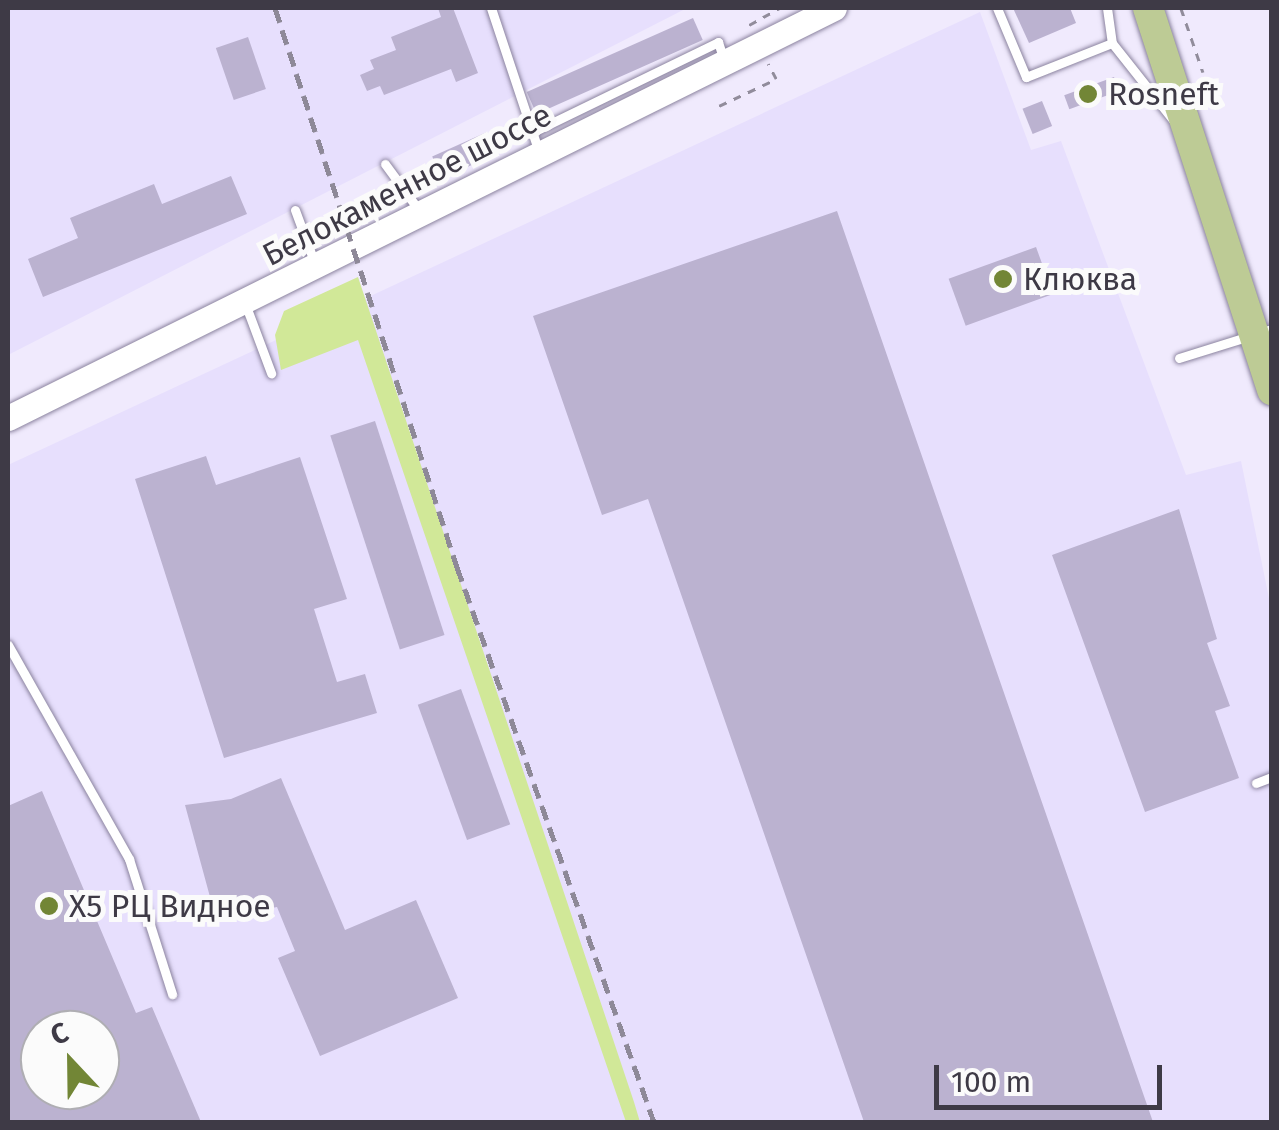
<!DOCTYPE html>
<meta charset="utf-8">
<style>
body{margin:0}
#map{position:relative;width:1279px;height:1130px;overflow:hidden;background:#f0eafd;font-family:"Fira Sans",sans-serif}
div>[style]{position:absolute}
.built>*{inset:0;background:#e7dffd}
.green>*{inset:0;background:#d1e898}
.building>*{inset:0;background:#bbb2d0;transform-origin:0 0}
.path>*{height:2.5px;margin-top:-1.25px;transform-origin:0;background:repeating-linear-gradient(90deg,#918c9b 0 8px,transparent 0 16px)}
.roads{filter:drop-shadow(0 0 2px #8b839f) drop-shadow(0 0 2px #8b839f)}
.service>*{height:9px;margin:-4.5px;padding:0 4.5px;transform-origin:4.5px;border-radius:4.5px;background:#fff}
.secondary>*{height:25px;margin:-12.5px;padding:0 12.5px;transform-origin:12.5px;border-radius:12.5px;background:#fff}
.primary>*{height:30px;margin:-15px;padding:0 15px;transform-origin:15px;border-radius:15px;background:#bdcb95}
.rail>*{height:5px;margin-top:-2.5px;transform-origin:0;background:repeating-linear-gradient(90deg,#8e8998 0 15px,transparent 0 23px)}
.dots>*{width:28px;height:28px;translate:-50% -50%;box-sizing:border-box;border:5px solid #fbfbfb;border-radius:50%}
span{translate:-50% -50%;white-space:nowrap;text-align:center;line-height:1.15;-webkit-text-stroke:10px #fbfbfb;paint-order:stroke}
.poi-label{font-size:32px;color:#3e3a46}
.left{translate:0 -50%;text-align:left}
.street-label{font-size:32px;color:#3e3a46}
.frame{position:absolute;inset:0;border:10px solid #3e3a46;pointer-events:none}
.north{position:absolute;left:20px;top:1010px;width:100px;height:100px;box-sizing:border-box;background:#fbfbfb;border:2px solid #afaeb3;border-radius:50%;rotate:338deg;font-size:28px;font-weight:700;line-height:40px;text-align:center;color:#3e3a46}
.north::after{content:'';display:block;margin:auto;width:35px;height:45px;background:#728636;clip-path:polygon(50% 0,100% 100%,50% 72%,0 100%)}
.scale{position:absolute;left:934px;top:1065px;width:228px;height:45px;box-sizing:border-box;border:5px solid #3e3a46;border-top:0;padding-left:12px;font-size:30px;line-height:35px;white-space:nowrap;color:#3e3a46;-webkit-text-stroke:8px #fbfbfb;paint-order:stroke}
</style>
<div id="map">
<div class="built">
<i style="clip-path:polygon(8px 8px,687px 8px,8px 355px)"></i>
<i style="clip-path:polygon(evenodd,980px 12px,1031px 150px,1061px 141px,1186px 475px,1241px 461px,1272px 613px,1271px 1122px,8px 1122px,8px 465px,980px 12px,40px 1030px,100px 1030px,100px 1090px,40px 1090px,40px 1030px)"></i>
</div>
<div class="green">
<i style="clip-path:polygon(358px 277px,634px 1102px,640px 1122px,626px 1122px,358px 340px,281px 370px,275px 335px,284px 311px)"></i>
</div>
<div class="building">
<i style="clip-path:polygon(438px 8px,453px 8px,478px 73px,456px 82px,451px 69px,384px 95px,380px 86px,367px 91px,360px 75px,374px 69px,370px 60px,396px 50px,391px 37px,441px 17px)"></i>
<i style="clip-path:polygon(1013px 8px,1070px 8px,1076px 23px,1029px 43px)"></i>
<i style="left:693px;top:18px;width:24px;height:182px;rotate:66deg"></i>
<i style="left:248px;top:37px;width:55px;height:34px;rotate:71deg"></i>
<i style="left:1114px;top:77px;width:15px;height:53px;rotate:70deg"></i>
<i style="left:1042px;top:101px;width:27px;height:21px;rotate:68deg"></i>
<i style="left:487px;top:132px;width:24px;height:60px;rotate:66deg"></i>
<i style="clip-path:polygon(231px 176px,247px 214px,43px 297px,28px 259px,78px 238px,70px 218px,154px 184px,162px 204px)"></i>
<i style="clip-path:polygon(837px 211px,1021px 742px,1153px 1122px,864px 1122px,648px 499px,602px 515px,533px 316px)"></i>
<i style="left:1036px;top:247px;width:50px;height:93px;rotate:70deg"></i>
<i style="left:375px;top:421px;width:225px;height:47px;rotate:72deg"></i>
<i style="clip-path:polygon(206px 456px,216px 485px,300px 457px,347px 599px,314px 609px,337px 682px,365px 674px,377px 713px,224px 758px,135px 479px)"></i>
<i style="clip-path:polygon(1179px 509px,1217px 639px,1207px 643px,1230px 706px,1215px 711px,1239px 778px,1145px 812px,1052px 555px)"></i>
<i style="left:461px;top:689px;width:144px;height:46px;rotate:70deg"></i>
<i style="clip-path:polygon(281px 778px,345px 930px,416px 900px,458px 998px,320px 1056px,278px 958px,295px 951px,277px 907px,216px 919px,185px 805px,231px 799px)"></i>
<i style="clip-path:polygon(evenodd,42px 791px,136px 1013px,152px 1007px,201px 1122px,8px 1122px,8px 806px,42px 791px,40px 1030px,100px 1030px,100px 1090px,40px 1090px,40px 1030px)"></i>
</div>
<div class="path">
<i style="left:1181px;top:8px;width:68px;rotate:71deg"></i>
<i style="left:749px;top:25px;width:35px;rotate:-29deg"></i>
<i style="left:719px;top:106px;width:63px;rotate:-25.3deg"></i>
<i style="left:776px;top:79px;width:17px;rotate:-118deg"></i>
<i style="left:316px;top:234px;width:66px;rotate:-21.2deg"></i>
</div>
<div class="roads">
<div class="service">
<i style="left:491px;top:8px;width:152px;rotate:71.6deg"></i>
<i style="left:997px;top:8px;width:75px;rotate:67.2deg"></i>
<i style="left:1026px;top:77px;width:92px;rotate:-21.6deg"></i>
<i style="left:1112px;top:43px;width:98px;rotate:51.6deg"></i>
<i style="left:1107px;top:8px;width:35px;rotate:82deg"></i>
<i style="left:533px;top:132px;width:206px;rotate:-25.9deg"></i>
<i style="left:718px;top:42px;width:16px;rotate:72deg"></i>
<i style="left:385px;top:164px;width:56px;rotate:53.7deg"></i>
<i style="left:295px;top:210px;width:58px;rotate:69.7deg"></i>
<i style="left:246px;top:306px;width:72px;rotate:69.5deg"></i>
<i style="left:1179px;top:358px;width:97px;rotate:-17.3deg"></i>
<i style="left:8px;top:645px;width:246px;rotate:60.5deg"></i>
<i style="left:129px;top:859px;width:142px;rotate:72.3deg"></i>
<i style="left:1256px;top:783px;width:17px;rotate:-21deg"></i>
</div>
<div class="secondary">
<i style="left:8px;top:418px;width:922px;rotate:-26.4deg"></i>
</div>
<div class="primary">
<i style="left:1148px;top:8px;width:402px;rotate:72deg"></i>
</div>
</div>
<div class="rail">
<i style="left:275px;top:8px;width:588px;rotate:71.97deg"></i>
<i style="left:457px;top:567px;width:589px;rotate:70.46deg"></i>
</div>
<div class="dots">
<i style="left:1088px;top:94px;background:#728636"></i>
<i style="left:1003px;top:279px;background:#728636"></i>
<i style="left:49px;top:906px;background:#728636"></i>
</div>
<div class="poi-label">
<span class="left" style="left:1108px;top:94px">Rosneft</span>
<span class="left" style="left:1023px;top:279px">Клюква</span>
<span class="left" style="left:69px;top:906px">X5 РЦ Видное</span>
</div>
<div class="street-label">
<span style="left:407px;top:185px;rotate:-27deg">Белокаменное шоссе</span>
</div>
<div class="frame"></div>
<div class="north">С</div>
<div class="scale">100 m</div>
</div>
